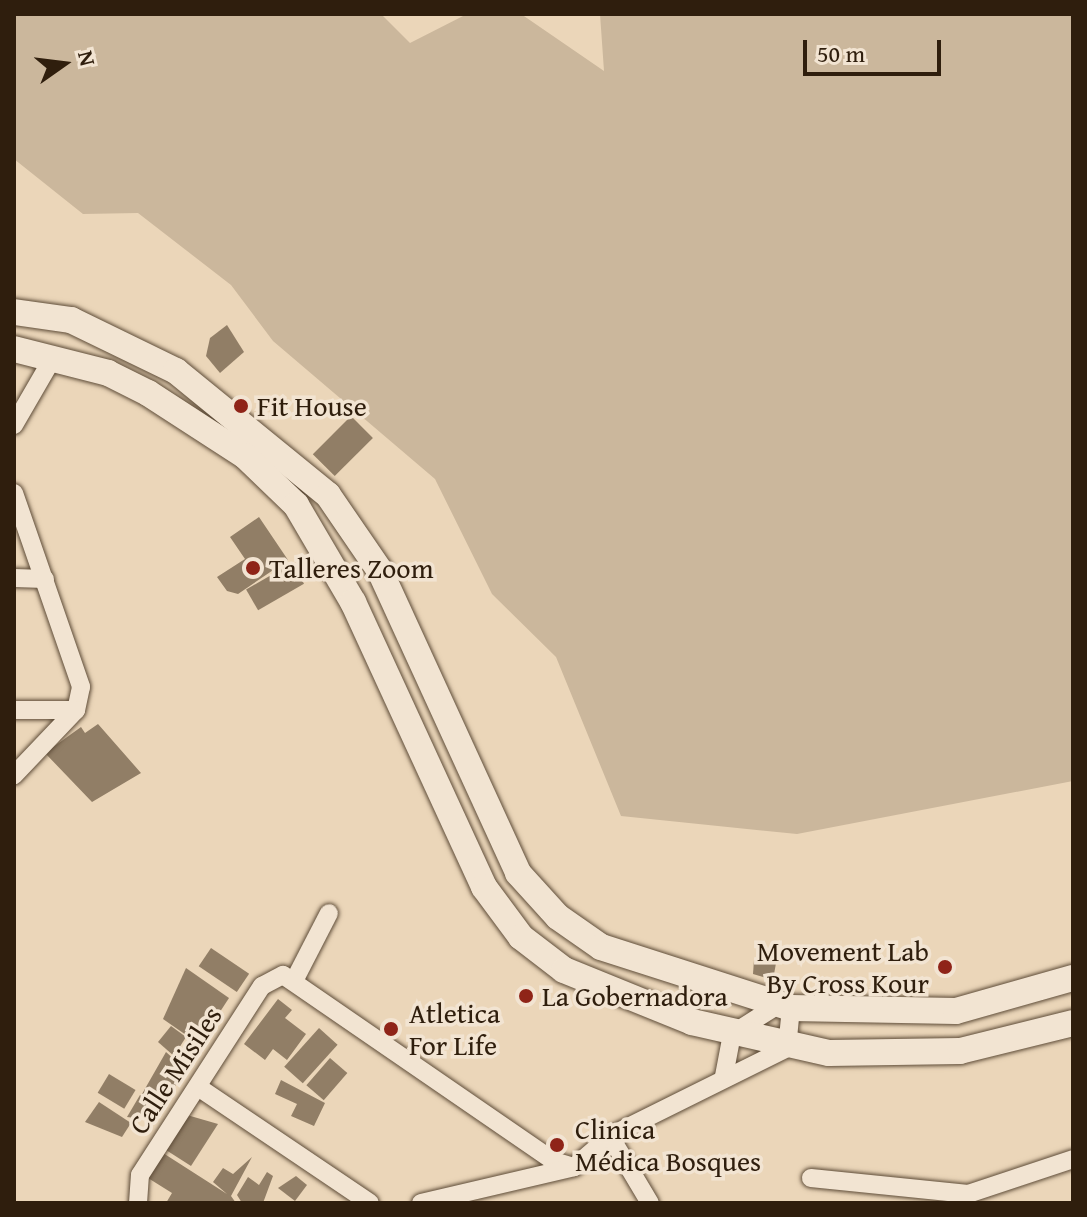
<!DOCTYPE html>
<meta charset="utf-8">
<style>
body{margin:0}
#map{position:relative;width:1087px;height:1217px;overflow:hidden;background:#ebd6b9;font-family:"Gentium Book Plus",serif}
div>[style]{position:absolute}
.green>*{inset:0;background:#cbb79c}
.building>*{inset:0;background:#917e66;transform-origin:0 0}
.roads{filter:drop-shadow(0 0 2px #5e4c38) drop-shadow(0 0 2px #5e4c38)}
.street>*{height:18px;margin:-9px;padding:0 9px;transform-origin:9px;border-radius:9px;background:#f2e4d2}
.secondary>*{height:26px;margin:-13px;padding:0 13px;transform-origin:13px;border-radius:13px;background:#f2e4d2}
.dots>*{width:22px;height:22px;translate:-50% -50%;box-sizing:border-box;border:4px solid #f2e4d2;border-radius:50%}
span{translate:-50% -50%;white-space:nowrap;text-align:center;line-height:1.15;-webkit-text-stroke:7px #f2e4d2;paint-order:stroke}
.poi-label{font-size:28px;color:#2f1e0d}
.left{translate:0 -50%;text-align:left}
.right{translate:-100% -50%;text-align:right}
.street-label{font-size:28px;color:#2f1e0d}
.frame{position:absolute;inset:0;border:16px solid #2f1e0d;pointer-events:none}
.north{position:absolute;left:24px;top:24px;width:80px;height:80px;-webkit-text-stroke:6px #f2e4d2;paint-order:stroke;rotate:76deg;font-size:22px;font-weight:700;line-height:32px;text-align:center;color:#2f1e0d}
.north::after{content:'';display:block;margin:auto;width:28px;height:36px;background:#2f1e0d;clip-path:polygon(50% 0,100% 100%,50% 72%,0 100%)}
.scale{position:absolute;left:803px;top:40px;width:138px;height:36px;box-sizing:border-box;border:4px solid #2f1e0d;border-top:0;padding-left:10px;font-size:24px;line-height:28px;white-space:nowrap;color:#2f1e0d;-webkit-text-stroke:6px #f2e4d2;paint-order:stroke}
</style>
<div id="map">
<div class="green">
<i style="clip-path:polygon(14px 14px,381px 14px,410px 43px,467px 14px,521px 14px,604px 71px,600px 14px,1073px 14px,1073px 781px,797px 834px,621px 816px,556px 657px,492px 594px,435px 479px,273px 341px,231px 285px,138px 213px,83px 214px,14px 159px)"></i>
</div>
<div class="building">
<i style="clip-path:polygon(227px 325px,244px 352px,220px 373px,206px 356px,210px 338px)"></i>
<i style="left:351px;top:416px;width:31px;height:54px;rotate:45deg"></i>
<i style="clip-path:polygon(259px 517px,288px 560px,238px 594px,227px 591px,217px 577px,245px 559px,230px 537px)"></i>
<i style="left:292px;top:563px;width:24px;height:53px;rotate:60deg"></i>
<i style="clip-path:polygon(98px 724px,141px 773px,92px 802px,45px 753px,81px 727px,85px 733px)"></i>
<i style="left:211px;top:948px;width:46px;height:22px;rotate:34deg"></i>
<i style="clip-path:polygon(754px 960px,776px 963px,773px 980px,753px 974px)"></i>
<i style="clip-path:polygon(186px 968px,229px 998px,199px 1044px,163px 1019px)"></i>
<i style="clip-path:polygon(278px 999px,292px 1010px,285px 1018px,306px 1034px,287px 1060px,273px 1049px,265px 1060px,244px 1044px)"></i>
<i style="clip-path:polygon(171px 1026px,186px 1037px,174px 1056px,158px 1042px)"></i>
<i style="left:319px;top:1028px;width:25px;height:52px;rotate:42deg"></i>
<i style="clip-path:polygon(166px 1052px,186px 1070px,173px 1089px,167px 1084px,160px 1106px,142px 1094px)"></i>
<i style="left:330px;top:1058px;width:23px;height:36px;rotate:41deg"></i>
<i style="left:109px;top:1074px;width:31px;height:22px;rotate:31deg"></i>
<i style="clip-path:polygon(281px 1080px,325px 1103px,314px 1126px,291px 1116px,297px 1104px,275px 1094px)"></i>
<i style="clip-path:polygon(140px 1095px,160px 1107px,152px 1120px,127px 1117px)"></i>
<i style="clip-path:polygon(99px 1102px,131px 1123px,122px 1137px,85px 1122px)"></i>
<i style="clip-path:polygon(187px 1115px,218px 1124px,191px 1166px,166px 1150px)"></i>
<i style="clip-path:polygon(163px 1153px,227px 1194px,213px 1182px,223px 1168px,233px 1174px,252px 1157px,231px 1196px,236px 1203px,166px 1203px,172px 1193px,148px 1178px)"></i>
<i style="clip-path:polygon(267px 1172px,273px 1176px,263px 1203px,242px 1203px,237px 1195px,248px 1177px,259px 1185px)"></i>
<i style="clip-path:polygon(296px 1176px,307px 1185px,295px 1201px,278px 1188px)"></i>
</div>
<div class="roads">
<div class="street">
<i style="left:14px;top:425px;width:80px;rotate:-59.9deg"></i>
<i style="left:14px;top:493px;width:205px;rotate:70.9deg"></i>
<i style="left:81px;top:687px;width:24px;rotate:102deg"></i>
<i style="left:76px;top:710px;width:90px;rotate:133.6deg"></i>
<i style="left:14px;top:578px;width:31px;rotate:2deg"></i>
<i style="left:14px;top:710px;width:62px"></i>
<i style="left:295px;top:979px;width:74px;rotate:-62.7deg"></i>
<i style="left:724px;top:1076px;width:43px;rotate:-79.2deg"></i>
<i style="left:732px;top:1034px;width:54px;rotate:-32.2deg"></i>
<i style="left:198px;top:1087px;width:207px;rotate:34deg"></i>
<i style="left:610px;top:1136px;width:78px;rotate:59.2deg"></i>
<i style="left:811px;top:1178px;width:158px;rotate:5.8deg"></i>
<i style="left:968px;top:1194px;width:111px;rotate:-18.4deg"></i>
<i style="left:138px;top:1203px;width:28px;rotate:-86deg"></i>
<i style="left:140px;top:1175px;width:225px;rotate:-57.2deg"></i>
<i style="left:262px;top:986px;width:24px;rotate:-28deg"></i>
<i style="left:283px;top:975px;width:329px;rotate:34.5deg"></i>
<i style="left:554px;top:1161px;width:21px;rotate:17deg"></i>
<i style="left:421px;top:1203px;width:157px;rotate:-13.2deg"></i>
<i style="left:574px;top:1167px;width:48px;rotate:-40.7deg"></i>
<i style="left:610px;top:1136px;width:198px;rotate:-26.4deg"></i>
<i style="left:787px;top:1048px;width:40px;rotate:-84.3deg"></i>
</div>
<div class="secondary">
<i style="left:14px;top:312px;width:58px;rotate:8deg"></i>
<i style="left:71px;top:320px;width:117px;rotate:25.9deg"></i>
<i style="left:176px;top:371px;width:196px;rotate:39.2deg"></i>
<i style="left:328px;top:495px;width:92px;rotate:55.6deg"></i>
<i style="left:380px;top:571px;width:332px;rotate:65.4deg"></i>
<i style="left:518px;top:873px;width:59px;rotate:47.7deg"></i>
<i style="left:558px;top:917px;width:52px;rotate:34.9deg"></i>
<i style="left:601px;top:947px;width:200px;rotate:17.8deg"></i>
<i style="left:791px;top:1008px;width:165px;rotate:1deg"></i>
<i style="left:956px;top:1011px;width:122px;rotate:-15.8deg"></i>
<i style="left:14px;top:349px;width:97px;rotate:14.3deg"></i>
<i style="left:108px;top:373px;width:45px;rotate:26.6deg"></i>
<i style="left:148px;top:393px;width:116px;rotate:33deg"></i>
<i style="left:245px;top:456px;width:71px;rotate:43.9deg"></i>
<i style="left:296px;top:505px;width:113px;rotate:59.6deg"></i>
<i style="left:353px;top:602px;width:314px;rotate:65.3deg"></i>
<i style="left:484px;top:887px;width:62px;rotate:53.5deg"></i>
<i style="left:521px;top:937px;width:54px;rotate:37.5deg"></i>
<i style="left:564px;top:970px;width:138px;rotate:22.1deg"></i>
<i style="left:692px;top:1022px;width:140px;rotate:12.8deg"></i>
<i style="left:829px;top:1053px;width:131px;rotate:-0.9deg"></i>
<i style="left:960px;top:1051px;width:116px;rotate:-13.9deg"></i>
</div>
</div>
<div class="dots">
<i style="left:241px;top:406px;background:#8f2418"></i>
<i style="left:253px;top:568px;background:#8f2418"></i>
<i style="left:945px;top:967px;background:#8f2418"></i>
<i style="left:526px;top:996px;background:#8f2418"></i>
<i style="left:391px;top:1029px;background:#8f2418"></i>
<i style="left:557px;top:1145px;background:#8f2418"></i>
</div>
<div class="poi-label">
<span class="left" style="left:257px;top:406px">Fit House</span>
<span class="left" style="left:269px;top:568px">Talleres Zoom</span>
<span class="right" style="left:929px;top:967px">Movement Lab<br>By Cross Kour</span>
<span class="left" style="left:542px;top:996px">La Gobernadora</span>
<span class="left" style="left:409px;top:1029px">Atletica<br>For Life</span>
<span class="left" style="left:575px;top:1145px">Clinica<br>Médica Bosques</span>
</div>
<div class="street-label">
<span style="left:175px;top:1070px;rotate:-57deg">Calle Misiles</span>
</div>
<div class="frame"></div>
<div class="north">N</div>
<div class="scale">50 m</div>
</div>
